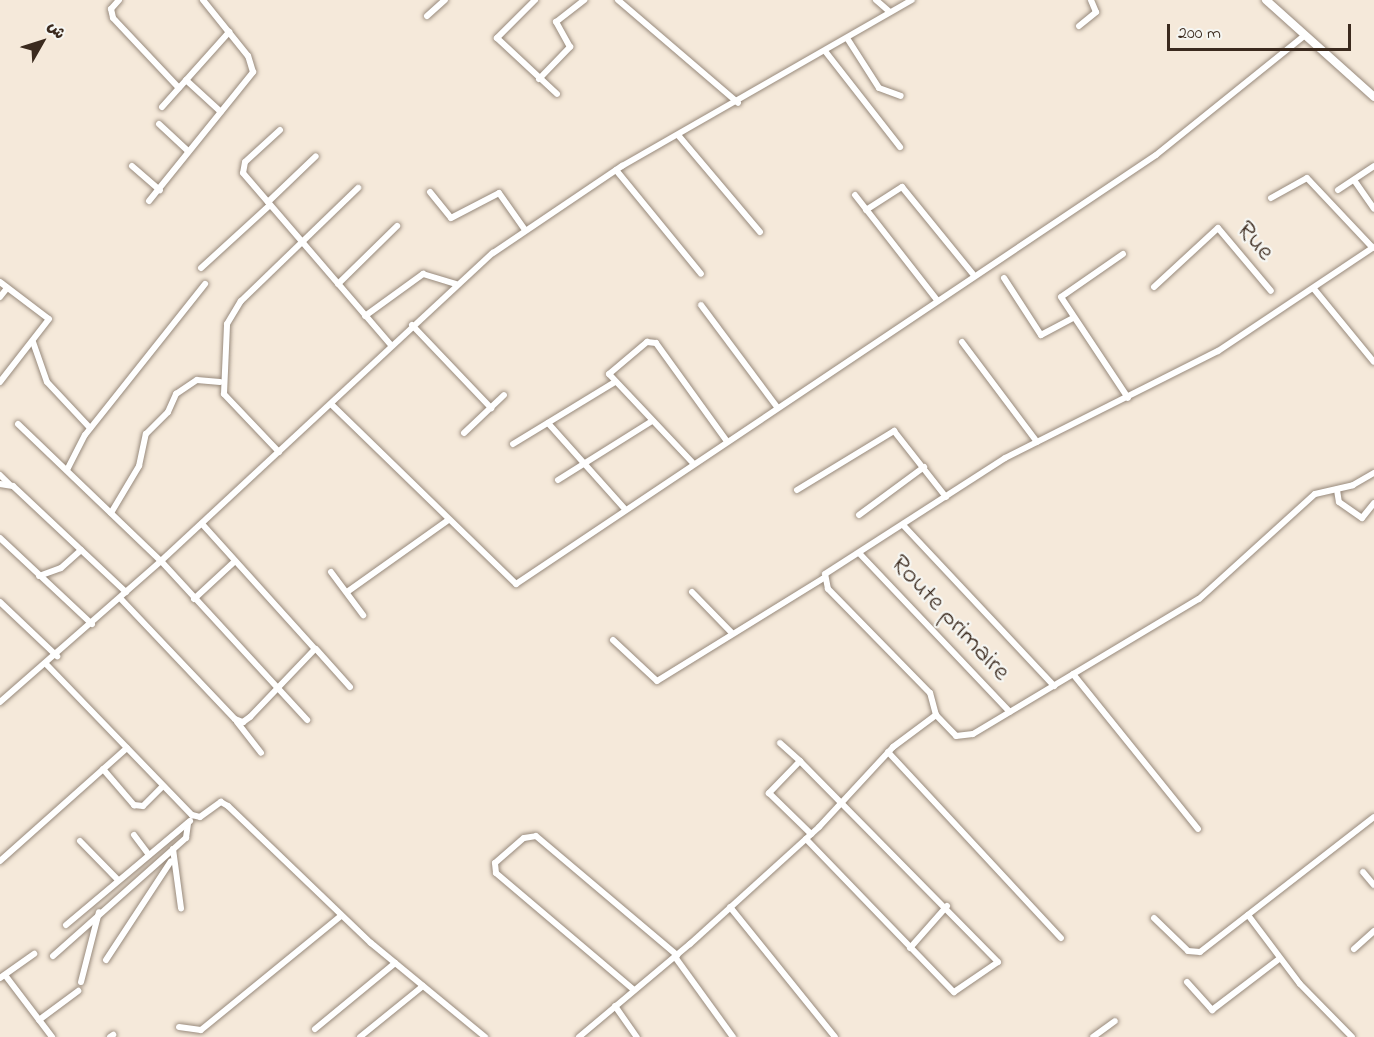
<!DOCTYPE html>
<meta charset="utf-8">
<style>
body{margin:0}
#map{position:relative;width:1374px;height:1037px;overflow:hidden;background:#f5e9da;font-family:"Indie Flower","Playpen Sans Arabic",sans-serif}
div>[style]{position:absolute}
.roads{filter:drop-shadow(0 0 2px #988a7c) drop-shadow(0 0 2px #988a7c)}
.street>*{height:6px;margin:-3px;padding:0 3px;transform-origin:3px;border-radius:3px;background:#fff}
.secondary>*{height:8px;margin:-4px;padding:0 4px;transform-origin:4px;border-radius:4px;background:#fff}
span{translate:-50% -50%;white-space:nowrap;text-align:center;line-height:1.15;-webkit-text-stroke:4.5px #f6f6f2;paint-order:stroke}
.street-label{font-size:27px;color:#3b2a1e}
.north{position:absolute;left:12px;top:12px;width:60px;height:60px;-webkit-text-stroke:4px #f6f6f2;paint-order:stroke;rotate:51deg;font-size:16px;font-weight:700;line-height:24px;text-align:center;color:#3b2a1e}
.north::after{content:'';display:block;margin:auto;width:21px;height:27px;background:#3b2a1e;clip-path:polygon(50% 0,100% 100%,50% 72%,0 100%)}
.scale{position:absolute;left:1167px;top:24px;width:184px;height:27px;box-sizing:border-box;border:3px solid #3b2a1e;border-top:0;padding-left:8px;font-size:18px;line-height:21px;white-space:nowrap;color:#3b2a1e;-webkit-text-stroke:4px #f6f6f2;paint-order:stroke}
</style>
<div id="map">
<div class="roads">
<div class="street">
<i style="left:119px;top:0;width:12px;rotate:132deg"></i>
<i style="left:111px;top:9px;width:9px;rotate:77deg"></i>
<i style="left:113px;top:18px;width:96px;rotate:46.7deg"></i>
<i style="left:535px;top:0;width:54px;rotate:135deg"></i>
<i style="left:497px;top:38px;width:82px;rotate:43deg"></i>
<i style="left:618px;top:0;width:158px;rotate:40.6deg"></i>
<i style="left:876px;top:0;width:18px;rotate:41deg"></i>
<i style="left:427px;top:16px;width:24px;rotate:-42deg"></i>
<i style="left:1079px;top:26px;width:22px;rotate:-39deg"></i>
<i style="left:1096px;top:12px;width:13px;rotate:-113deg"></i>
<i style="left:847px;top:38px;width:59px;rotate:57.4deg"></i>
<i style="left:879px;top:88px;width:23px;rotate:20deg"></i>
<i style="left:825px;top:51px;width:122px;rotate:52deg"></i>
<i style="left:539px;top:79px;width:45px;rotate:-45.9deg"></i>
<i style="left:570px;top:47px;width:29px;rotate:-119deg"></i>
<i style="left:556px;top:22px;width:36px;rotate:-38deg"></i>
<i style="left:186px;top:80px;width:47px;rotate:42.4deg"></i>
<i style="left:162px;top:107px;width:101px;rotate:-48.2deg"></i>
<i style="left:159px;top:124px;width:40px;rotate:43deg"></i>
<i style="left:280px;top:130px;width:47px;rotate:137.6deg"></i>
<i style="left:245px;top:162px;width:11px;rotate:100deg"></i>
<i style="left:243px;top:173px;width:227px;rotate:49.3deg"></i>
<i style="left:678px;top:135px;width:127px;rotate:49.8deg"></i>
<i style="left:132px;top:166px;width:37px;rotate:41deg"></i>
<i style="left:616px;top:170px;width:134px;rotate:50.7deg"></i>
<i style="left:1354px;top:180px;width:35px;rotate:55deg"></i>
<i style="left:1338px;top:190px;width:43px;rotate:-33.7deg"></i>
<i style="left:430px;top:192px;width:33px;rotate:51deg"></i>
<i style="left:451px;top:218px;width:54px;rotate:-27.5deg"></i>
<i style="left:499px;top:193px;width:45px;rotate:54.9deg"></i>
<i style="left:855px;top:195px;width:133px;rotate:52deg"></i>
<i style="left:1271px;top:198px;width:41px;rotate:-29.1deg"></i>
<i style="left:1307px;top:178px;width:96px;rotate:46.7deg"></i>
<i style="left:149px;top:201px;width:166px;rotate:-51.1deg"></i>
<i style="left:253px;top:72px;width:17px;rotate:-107deg"></i>
<i style="left:248px;top:56px;width:72px;rotate:-128.8deg"></i>
<i style="left:268px;top:202px;width:66px;rotate:-43.8deg"></i>
<i style="left:866px;top:210px;width:43px;rotate:-32.6deg"></i>
<i style="left:902px;top:187px;width:112px;rotate:50.8deg"></i>
<i style="left:1123px;top:254px;width:75px;rotate:145.3deg"></i>
<i style="left:1061px;top:297px;width:121px;rotate:56.4deg"></i>
<i style="left:201px;top:268px;width:93px;rotate:-42.4deg"></i>
<i style="left:1004px;top:278px;width:68px;rotate:57deg"></i>
<i style="left:1041px;top:335px;width:36px;rotate:-28deg"></i>
<i style="left:0;top:282px;width:61px;rotate:37.1deg"></i>
<i style="left:49px;top:319px;width:80px;rotate:127.9deg"></i>
<i style="left:338px;top:284px;width:83px;rotate:-44.5deg"></i>
<i style="left:1154px;top:287px;width:87px;rotate:-42.7deg"></i>
<i style="left:1218px;top:228px;width:82px;rotate:49.9deg"></i>
<i style="left:1314px;top:289px;width:94px;rotate:50.6deg"></i>
<i style="left:0;top:297px;width:11px;rotate:-52deg"></i>
<i style="left:701px;top:305px;width:127px;rotate:53.3deg"></i>
<i style="left:365px;top:316px;width:72px;rotate:-35.9deg"></i>
<i style="left:423px;top:274px;width:34px;rotate:17deg"></i>
<i style="left:412px;top:325px;width:115px;rotate:46.4deg"></i>
<i style="left:33px;top:342px;width:42px;rotate:70.7deg"></i>
<i style="left:47px;top:382px;width:63px;rotate:46.9deg"></i>
<i style="left:962px;top:342px;width:125px;rotate:53.1deg"></i>
<i style="left:332px;top:405px;width:257px;rotate:44.2deg"></i>
<i style="left:516px;top:584px;width:770px;rotate:-33.83deg"></i>
<i style="left:1156px;top:155px;width:190px;rotate:-38.8deg"></i>
<i style="left:548px;top:423px;width:114px;rotate:48.2deg"></i>
<i style="left:18px;top:424px;width:198px;rotate:43.8deg"></i>
<i style="left:161px;top:561px;width:216px;rotate:47.4deg"></i>
<i style="left:464px;top:433px;width:55px;rotate:-43.5deg"></i>
<i style="left:513px;top:444px;width:119px;rotate:-31.3deg"></i>
<i style="left:279px;top:452px;width:80px;rotate:-133.5deg"></i>
<i style="left:224px;top:394px;width:70px;rotate:-87.5deg"></i>
<i style="left:227px;top:324px;width:27px;rotate:-59deg"></i>
<i style="left:241px;top:301px;width:163px;rotate:-44deg"></i>
<i style="left:692px;top:462px;width:121px;rotate:-133.3deg"></i>
<i style="left:609px;top:374px;width:50px;rotate:-40.1deg"></i>
<i style="left:647px;top:342px;width:9px;rotate:6deg"></i>
<i style="left:656px;top:343px;width:120px;rotate:54.2deg"></i>
<i style="left:67px;top:470px;width:39px;rotate:-63deg"></i>
<i style="left:85px;top:435px;width:193px;rotate:-51.5deg"></i>
<i style="left:0;top:475px;width:13px;rotate:45deg"></i>
<i style="left:558px;top:480px;width:111px;rotate:-32.1deg"></i>
<i style="left:0;top:484px;width:13px;rotate:9deg"></i>
<i style="left:13px;top:486px;width:155px;rotate:43.2deg"></i>
<i style="left:797px;top:490px;width:114px;rotate:-31.3deg"></i>
<i style="left:894px;top:431px;width:84px;rotate:51.8deg"></i>
<i style="left:1337px;top:490px;width:12px;rotate:81deg"></i>
<i style="left:1339px;top:502px;width:28px;rotate:35deg"></i>
<i style="left:1362px;top:518px;width:19px;rotate:-51deg"></i>
<i style="left:111px;top:513px;width:55px;rotate:-59.2deg"></i>
<i style="left:139px;top:466px;width:33px;rotate:-78deg"></i>
<i style="left:146px;top:434px;width:31px;rotate:-45deg"></i>
<i style="left:168px;top:412px;width:20px;rotate:-66deg"></i>
<i style="left:176px;top:394px;width:25px;rotate:-34deg"></i>
<i style="left:197px;top:380px;width:23px;rotate:5deg"></i>
<i style="left:859px;top:515px;width:81px;rotate:-36.4deg"></i>
<i style="left:903px;top:525px;width:221px;rotate:46.8deg"></i>
<i style="left:0;top:538px;width:126px;rotate:43.1deg"></i>
<i style="left:859px;top:553px;width:219px;rotate:46.5deg"></i>
<i style="left:331px;top:572px;width:54px;rotate:53.3deg"></i>
<i style="left:39px;top:576px;width:23px;rotate:-20deg"></i>
<i style="left:61px;top:568px;width:27px;rotate:-42deg"></i>
<i style="left:347px;top:592px;width:123px;rotate:-35.4deg"></i>
<i style="left:692px;top:592px;width:57px;rotate:45.7deg"></i>
<i style="left:120px;top:598px;width:167px;rotate:46.5deg"></i>
<i style="left:235px;top:719px;width:9px;rotate:21deg"></i>
<i style="left:243px;top:722px;width:9px;rotate:-36deg"></i>
<i style="left:250px;top:717px;width:94px;rotate:-46.3deg"></i>
<i style="left:315px;top:649px;width:169px;rotate:-132.1deg"></i>
<i style="left:194px;top:599px;width:56px;rotate:-42.8deg"></i>
<i style="left:0;top:602px;width:79px;rotate:43.5deg"></i>
<i style="left:613px;top:640px;width:60px;rotate:43deg"></i>
<i style="left:657px;top:681px;width:196px;rotate:-31.7deg"></i>
<i style="left:316px;top:649px;width:51px;rotate:48.2deg"></i>
<i style="left:47px;top:665px;width:209px;rotate:46deg"></i>
<i style="left:192px;top:815px;width:8px;rotate:14deg"></i>
<i style="left:200px;top:817px;width:26px;rotate:-36deg"></i>
<i style="left:221px;top:802px;width:8px;rotate:30deg"></i>
<i style="left:228px;top:806px;width:198px;rotate:43.8deg"></i>
<i style="left:371px;top:943px;width:148px;rotate:39.5deg"></i>
<i style="left:1073px;top:674px;width:199px;rotate:51.1deg"></i>
<i style="left:0;top:702px;width:214px;rotate:-41.2deg"></i>
<i style="left:161px;top:561px;width:453px;rotate:-42.9deg"></i>
<i style="left:493px;top:253px;width:156px;rotate:-34deg"></i>
<i style="left:622px;top:166px;width:334px;rotate:-29.8deg"></i>
<i style="left:936px;top:715px;width:29px;rotate:46deg"></i>
<i style="left:956px;top:736px;width:17px;rotate:-7deg"></i>
<i style="left:973px;top:734px;width:263px;rotate:-30.9deg"></i>
<i style="left:1199px;top:599px;width:156px;rotate:-42.2deg"></i>
<i style="left:1315px;top:494px;width:39px;rotate:-13deg"></i>
<i style="left:1353px;top:485px;width:24px;rotate:-30deg"></i>
<i style="left:237px;top:722px;width:39px;rotate:52deg"></i>
<i style="left:780px;top:743px;width:27px;rotate:42deg"></i>
<i style="left:888px;top:752px;width:254px;rotate:47.1deg"></i>
<i style="left:103px;top:769px;width:48px;rotate:49.3deg"></i>
<i style="left:134px;top:805px;width:9px;rotate:6deg"></i>
<i style="left:143px;top:806px;width:28px;rotate:-45deg"></i>
<i style="left:134px;top:835px;width:25px;rotate:53deg"></i>
<i style="left:806px;top:839px;width:213px;rotate:46deg"></i>
<i style="left:954px;top:992px;width:53px;rotate:-34.3deg"></i>
<i style="left:998px;top:962px;width:282px;rotate:-134.6deg"></i>
<i style="left:800px;top:761px;width:45px;rotate:134.1deg"></i>
<i style="left:769px;top:793px;width:59px;rotate:44.3deg"></i>
<i style="left:80px;top:841px;width:54px;rotate:45.7deg"></i>
<i style="left:173px;top:849px;width:60px;rotate:82.3deg"></i>
<i style="left:0;top:861px;width:170px;rotate:-41.7deg"></i>
<i style="left:1363px;top:872px;width:17px;rotate:50deg"></i>
<i style="left:730px;top:907px;width:167px;rotate:51.1deg"></i>
<i style="left:1248px;top:915px;width:86px;rotate:53deg"></i>
<i style="left:1300px;top:984px;width:74px;rotate:45.5deg"></i>
<i style="left:1154px;top:918px;width:47px;rotate:44.1deg"></i>
<i style="left:1188px;top:951px;width:12px;rotate:5deg"></i>
<i style="left:1200px;top:952px;width:220px;rotate:-37.8deg"></i>
<i style="left:66px;top:925px;width:162px;rotate:-40deg"></i>
<i style="left:910px;top:948px;width:56px;rotate:-48.6deg"></i>
<i style="left:1354px;top:949px;width:27px;rotate:-42deg"></i>
<i style="left:53px;top:956px;width:178px;rotate:-41.6deg"></i>
<i style="left:186px;top:838px;width:15px;rotate:-82deg"></i>
<i style="left:675px;top:957px;width:99px;rotate:54.1deg"></i>
<i style="left:106px;top:960px;width:118px;rotate:-56.7deg"></i>
<i style="left:5px;top:975px;width:78px;rotate:52.8deg"></i>
<i style="left:0;top:978px;width:42px;rotate:-35.2deg"></i>
<i style="left:81px;top:982px;width:72px;rotate:-75.6deg"></i>
<i style="left:1187px;top:982px;width:38px;rotate:48deg"></i>
<i style="left:1212px;top:1010px;width:84px;rotate:-37.3deg"></i>
<i style="left:634px;top:990px;width:181px;rotate:-139.7deg"></i>
<i style="left:496px;top:873px;width:10px;rotate:-96deg"></i>
<i style="left:495px;top:863px;width:38px;rotate:-41deg"></i>
<i style="left:524px;top:838px;width:12px;rotate:-9deg"></i>
<i style="left:536px;top:836px;width:185px;rotate:40.2deg"></i>
<i style="left:615px;top:1006px;width:38px;rotate:55deg"></i>
<i style="left:39px;top:1020px;width:49px;rotate:-36.6deg"></i>
<i style="left:179px;top:1027px;width:22px;rotate:8deg"></i>
<i style="left:201px;top:1030px;width:181px;rotate:-39.2deg"></i>
<i style="left:315px;top:1029px;width:104px;rotate:-39.5deg"></i>
<i style="left:110px;top:1037px;width:4px;rotate:-34deg"></i>
<i style="left:360px;top:1037px;width:81px;rotate:-39deg"></i>
<i style="left:579px;top:1037px;width:145px;rotate:-40deg"></i>
<i style="left:690px;top:944px;width:174px;rotate:-42.2deg"></i>
<i style="left:819px;top:827px;width:109px;rotate:-47.2deg"></i>
<i style="left:893px;top:747px;width:54px;rotate:-36.7deg"></i>
<i style="left:936px;top:715px;width:23px;rotate:-105deg"></i>
<i style="left:930px;top:693px;width:146px;rotate:-134.4deg"></i>
<i style="left:828px;top:589px;width:15px;rotate:-101deg"></i>
<i style="left:825px;top:574px;width:214px;rotate:-32.8deg"></i>
<i style="left:1005px;top:458px;width:238px;rotate:-26.7deg"></i>
<i style="left:1218px;top:351px;width:187px;rotate:-33.7deg"></i>
<i style="left:1093px;top:1037px;width:27px;rotate:-36deg"></i>
</div>
<div class="secondary">
<i style="left:1266px;top:0;width:145px;rotate:41.9deg"></i>
</div>
</div>
<div class="street-label">
<span style="left:1255px;top:241px;rotate:49deg">Rue</span>
<span style="left:950px;top:618px;rotate:47deg">Route primaire</span>
</div>
<div class="north">ش</div>
<div class="scale">200 m</div>
</div>
